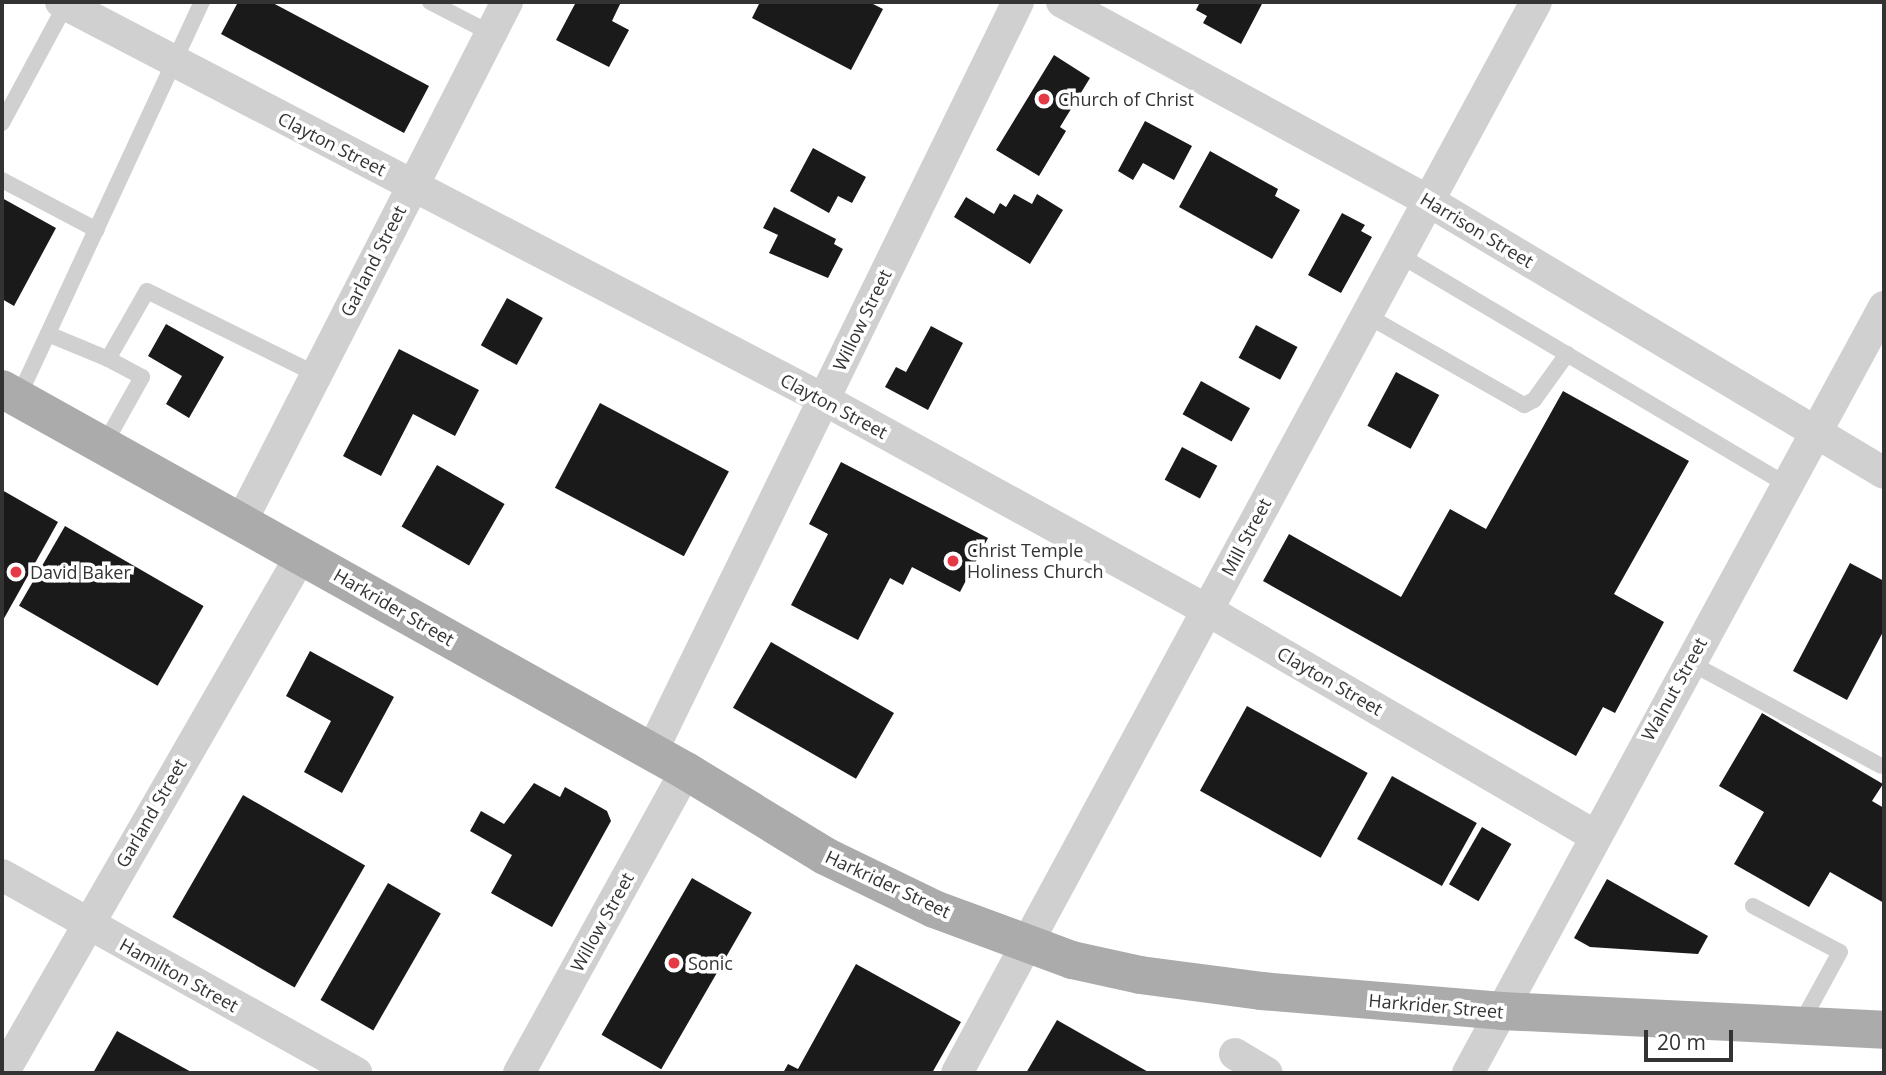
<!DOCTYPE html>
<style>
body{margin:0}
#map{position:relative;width:1886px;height:1075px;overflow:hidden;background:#fff;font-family:"Open Sans",sans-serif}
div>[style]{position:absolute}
.building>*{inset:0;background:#1a1a1a;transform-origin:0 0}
.lane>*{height:16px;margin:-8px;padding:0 8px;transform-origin:8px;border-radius:8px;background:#d0d0d0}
.street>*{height:32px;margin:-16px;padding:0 16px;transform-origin:16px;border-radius:16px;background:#d0d0d0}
.primary>*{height:38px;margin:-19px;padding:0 19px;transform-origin:19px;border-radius:19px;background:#ababab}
.dots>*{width:19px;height:19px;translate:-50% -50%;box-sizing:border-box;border:4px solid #fff;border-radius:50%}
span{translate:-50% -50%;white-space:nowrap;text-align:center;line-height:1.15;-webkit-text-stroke:7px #fff;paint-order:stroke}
.poi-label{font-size:18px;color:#333}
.left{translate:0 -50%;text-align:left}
.street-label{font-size:18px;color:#333}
.frame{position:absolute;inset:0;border:4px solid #333;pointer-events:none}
.scale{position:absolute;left:1644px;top:1030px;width:89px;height:32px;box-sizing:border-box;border:4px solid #333;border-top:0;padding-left:9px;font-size:21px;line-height:24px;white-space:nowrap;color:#333;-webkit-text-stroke:5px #fff;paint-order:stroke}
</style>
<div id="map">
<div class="building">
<i style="clip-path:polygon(238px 2px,271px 2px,429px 86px,404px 133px,221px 34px)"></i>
<i style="clip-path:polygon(576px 2px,621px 2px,612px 21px,629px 30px,609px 67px,556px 40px)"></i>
<i style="clip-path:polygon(760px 2px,869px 2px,883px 9px,851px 70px,752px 18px)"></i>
<i style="clip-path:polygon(1200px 2px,1263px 2px,1241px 44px,1203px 23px,1207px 16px,1196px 10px)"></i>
<i style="clip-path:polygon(1054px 55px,1090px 78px,1060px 127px,1066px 131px,1039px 176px,996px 150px)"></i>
<i style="clip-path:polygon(1145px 121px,1192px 146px,1174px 180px,1143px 163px,1133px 180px,1118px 171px)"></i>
<i style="clip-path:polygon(813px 148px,866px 177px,852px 203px,838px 196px,829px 213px,790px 191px)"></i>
<i style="clip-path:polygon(1210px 151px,1278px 189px,1275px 196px,1300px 210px,1272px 259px,1179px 207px)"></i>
<i style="clip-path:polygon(1014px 194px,1032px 204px,1037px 194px,1063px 210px,1030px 264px,954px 217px,966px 197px,994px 214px,1000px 203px,1006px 207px)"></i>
<i style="clip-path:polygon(2px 198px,56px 228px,14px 306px,2px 299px)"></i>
<i style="clip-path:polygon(774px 207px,836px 239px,834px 244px,843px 249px,828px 278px,769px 253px,778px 235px,763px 228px)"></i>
<i style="clip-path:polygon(1342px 213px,1365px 225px,1361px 231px,1372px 237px,1341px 293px,1308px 275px)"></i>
<i style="left:507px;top:298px;width:41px;height:54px;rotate:29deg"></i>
<i style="clip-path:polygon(166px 324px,224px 357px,189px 418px,166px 404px,182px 376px,148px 356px)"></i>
<i style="left:1256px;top:325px;width:47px;height:37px;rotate:28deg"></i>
<i style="clip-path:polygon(931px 326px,963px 343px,928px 410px,885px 387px,896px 367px,906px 372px)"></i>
<i style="clip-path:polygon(399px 349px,479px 390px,455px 436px,413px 414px,381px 476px,343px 456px)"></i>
<i style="left:1396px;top:372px;width:49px;height:61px;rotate:28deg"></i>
<i style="left:1201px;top:381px;width:56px;height:38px;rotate:29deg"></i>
<i style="clip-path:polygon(1563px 391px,1689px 461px,1614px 594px,1664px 622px,1615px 713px,1603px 707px,1576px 756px,1263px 581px,1289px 534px,1401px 597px,1450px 509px,1486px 529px)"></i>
<i style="left:600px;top:403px;width:146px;height:96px;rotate:28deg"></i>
<i style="left:1182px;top:447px;width:40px;height:37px;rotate:28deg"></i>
<i style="clip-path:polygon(841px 462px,988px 538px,960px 592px,912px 567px,903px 585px,890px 578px,858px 640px,791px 605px,828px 534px,809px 524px)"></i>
<i style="left:437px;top:465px;width:78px;height:71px;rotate:30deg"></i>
<i style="clip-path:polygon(2px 490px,58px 522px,2px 622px)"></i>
<i style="left:65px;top:526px;width:160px;height:92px;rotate:30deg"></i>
<i style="clip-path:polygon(1850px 563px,1884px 581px,1884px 630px,1847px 700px,1793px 671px)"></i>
<i style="left:771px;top:642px;width:142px;height:76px;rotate:30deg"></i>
<i style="clip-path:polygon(310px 651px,394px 697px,342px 793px,304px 772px,331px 721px,286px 696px)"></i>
<i style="left:1247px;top:706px;width:138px;height:97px;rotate:29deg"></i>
<i style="clip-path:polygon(1762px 713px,1883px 784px,1872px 801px,1884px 808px,1884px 903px,1830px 872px,1809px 907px,1734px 864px,1764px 812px,1719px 786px)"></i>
<i style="left:1392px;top:776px;width:97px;height:72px;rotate:29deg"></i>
<i style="clip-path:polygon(534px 783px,560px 797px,565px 787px,607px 811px,611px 821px,552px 927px,491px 893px,512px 855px,470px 831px,481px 811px,504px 824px)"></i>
<i style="left:243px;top:795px;width:141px;height:141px;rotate:30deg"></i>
<i style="left:1482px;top:827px;width:34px;height:66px;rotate:30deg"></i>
<i style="left:692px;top:878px;width:69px;height:181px;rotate:30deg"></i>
<i style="clip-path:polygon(1607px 879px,1708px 936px,1698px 954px,1590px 947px,1574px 938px)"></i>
<i style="left:388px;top:883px;width:61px;height:135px;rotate:30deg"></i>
<i style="clip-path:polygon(856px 964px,961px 1022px,932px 1073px,783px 1073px,788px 1064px,798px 1069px)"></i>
<i style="clip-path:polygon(1057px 1020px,1150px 1073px,1026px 1073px)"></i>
<i style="clip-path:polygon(117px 1031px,193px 1073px,93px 1073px)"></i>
</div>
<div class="lane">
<i style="left:430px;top:2px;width:68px;rotate:27.3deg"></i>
<i style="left:2px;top:123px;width:135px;rotate:-61.7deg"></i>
<i style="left:2px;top:180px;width:107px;rotate:27.8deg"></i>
<i style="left:1398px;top:254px;width:452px;rotate:30.7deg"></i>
<i style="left:1366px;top:315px;width:182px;rotate:29.7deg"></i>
<i style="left:1524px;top:405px;width:11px;rotate:-27deg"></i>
<i style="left:1534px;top:400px;width:57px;rotate:-54.3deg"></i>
<i style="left:48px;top:334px;width:65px;rotate:22.6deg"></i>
<i style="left:108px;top:359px;width:78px;rotate:-60.2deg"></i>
<i style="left:147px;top:291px;width:188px;rotate:26.2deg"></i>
<i style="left:18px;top:398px;width:437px;rotate:-65.1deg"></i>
<i style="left:104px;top:445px;width:78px;rotate:-60.8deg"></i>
<i style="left:142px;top:377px;width:38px;rotate:-152deg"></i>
<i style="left:1689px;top:662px;width:218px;rotate:28.4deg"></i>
<i style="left:1753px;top:906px;width:98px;rotate:27.9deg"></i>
<i style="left:1840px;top:952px;width:83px;rotate:118.7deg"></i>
</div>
<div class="street">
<i style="left:61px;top:2px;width:859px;rotate:27.52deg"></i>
<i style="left:823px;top:399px;width:438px;rotate:28.8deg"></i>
<i style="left:1207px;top:610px;width:448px;rotate:30.2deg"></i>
<i style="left:1062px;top:2px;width:415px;rotate:28.5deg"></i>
<i style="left:1427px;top:200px;width:532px;rotate:30.85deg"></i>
<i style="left:242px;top:520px;width:582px;rotate:-62.91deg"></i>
<i style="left:651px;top:753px;width:836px;rotate:-63.96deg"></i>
<i style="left:2px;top:875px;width:406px;rotate:29.2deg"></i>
<i style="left:1235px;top:1054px;width:37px;rotate:31deg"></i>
<i style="left:3px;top:1073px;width:599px;rotate:-60.05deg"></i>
<i style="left:519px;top:1073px;width:345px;rotate:-61.1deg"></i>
<i style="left:957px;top:1073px;width:1217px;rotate:-61.6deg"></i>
<i style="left:1468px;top:1073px;width:872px;rotate:-61.49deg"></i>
</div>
<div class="primary">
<i style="left:2px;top:389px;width:783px;rotate:29.18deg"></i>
<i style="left:686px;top:771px;width:163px;rotate:31.4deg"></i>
<i style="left:825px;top:856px;width:121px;rotate:25.9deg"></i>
<i style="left:934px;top:909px;width:147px;rotate:20.3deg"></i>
<i style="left:1072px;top:960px;width:70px;rotate:12.4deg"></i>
<i style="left:1140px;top:975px;width:122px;rotate:7.5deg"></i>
<i style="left:1261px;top:991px;width:242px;rotate:4.7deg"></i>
<i style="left:1502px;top:1011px;width:382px;rotate:2.8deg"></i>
</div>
<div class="dots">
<i style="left:1044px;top:99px;background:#e63946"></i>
<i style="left:953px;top:561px;background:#e63946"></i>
<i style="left:16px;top:572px;background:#e63946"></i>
<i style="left:674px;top:963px;background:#e63946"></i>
</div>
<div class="poi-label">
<span class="left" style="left:1058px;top:99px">Church of Christ</span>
<span class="left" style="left:967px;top:561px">Christ Temple<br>Holiness Church</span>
<span class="left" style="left:30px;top:572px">David Baker</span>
<span class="left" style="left:688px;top:963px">Sonic</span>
</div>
<div class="street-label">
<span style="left:332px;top:144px;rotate:27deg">Clayton Street</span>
<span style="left:1477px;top:230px;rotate:31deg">Harrison Street</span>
<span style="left:373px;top:261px;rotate:-63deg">Garland Street</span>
<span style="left:862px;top:320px;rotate:-64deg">Willow Street</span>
<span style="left:834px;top:406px;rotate:28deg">Clayton Street</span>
<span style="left:1246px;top:537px;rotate:-62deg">Mill Street</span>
<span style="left:394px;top:607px;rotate:30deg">Harkrider Street</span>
<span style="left:1330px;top:681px;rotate:30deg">Clayton Street</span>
<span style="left:1674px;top:689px;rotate:-61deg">Walnut Street</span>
<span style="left:151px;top:813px;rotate:-60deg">Garland Street</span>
<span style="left:888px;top:884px;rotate:25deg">Harkrider Street</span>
<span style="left:602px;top:922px;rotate:-61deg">Willow Street</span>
<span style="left:179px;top:975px;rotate:29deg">Hamilton Street</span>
<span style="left:1436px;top:1006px;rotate:5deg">Harkrider Street</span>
</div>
<div class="frame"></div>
<div class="scale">20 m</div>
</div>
